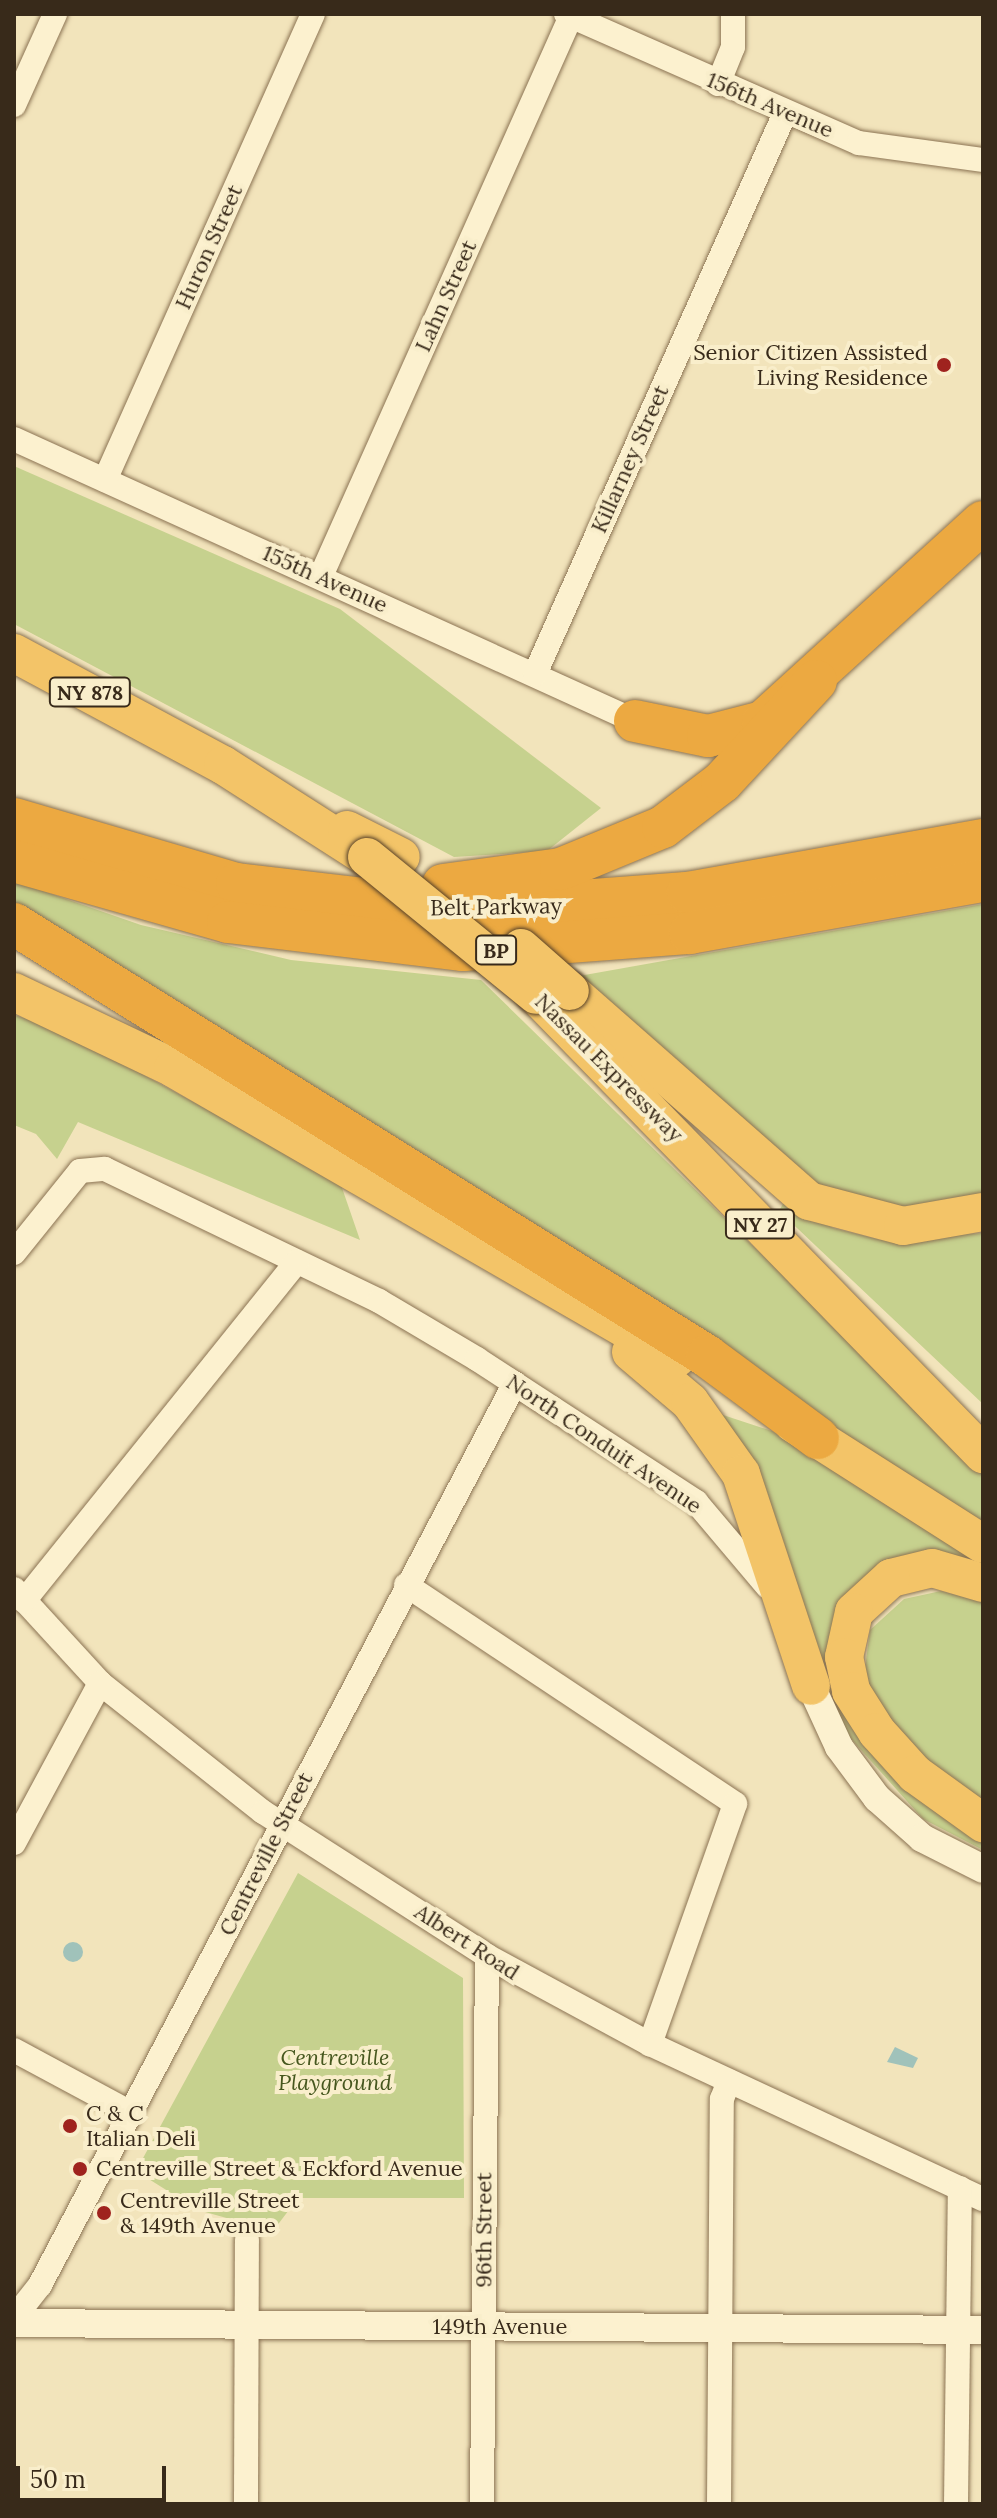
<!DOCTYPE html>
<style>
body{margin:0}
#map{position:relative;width:997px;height:2518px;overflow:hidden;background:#f2e4bb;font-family:Lora,serif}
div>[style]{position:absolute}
.green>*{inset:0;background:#c6d18e}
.water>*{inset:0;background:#a0c2ba}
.round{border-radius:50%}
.roads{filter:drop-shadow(0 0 2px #8b7353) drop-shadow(0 0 2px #8b7353)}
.minor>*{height:24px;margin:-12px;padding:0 12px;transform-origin:12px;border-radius:12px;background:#fcf1cf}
.tertiary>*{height:28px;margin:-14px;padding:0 14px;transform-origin:14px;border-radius:14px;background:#fcf1cf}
.trunk>*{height:38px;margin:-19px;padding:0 19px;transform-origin:19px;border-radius:19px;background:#f3c468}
.motorway>*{height:42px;margin:-21px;padding:0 21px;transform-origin:21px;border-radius:21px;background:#eca941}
.bridges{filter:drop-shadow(0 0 2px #574128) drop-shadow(0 0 2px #574128)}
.trunk-bridge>*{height:38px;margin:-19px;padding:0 19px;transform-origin:19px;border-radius:19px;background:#f3c468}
.dots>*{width:22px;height:22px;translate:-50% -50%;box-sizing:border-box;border:4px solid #f9eecb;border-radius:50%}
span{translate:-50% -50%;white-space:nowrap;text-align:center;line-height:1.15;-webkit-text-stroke:8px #f9eecb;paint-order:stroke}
.shield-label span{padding:2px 6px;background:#f9eecb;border:2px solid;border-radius:6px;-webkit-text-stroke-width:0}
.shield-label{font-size:20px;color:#382a1a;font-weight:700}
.street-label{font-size:22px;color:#382a1a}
.poi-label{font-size:22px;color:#382a1a}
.right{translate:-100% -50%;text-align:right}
.left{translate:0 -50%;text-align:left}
.park-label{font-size:22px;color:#46571e;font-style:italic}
.frame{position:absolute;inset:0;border:16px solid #382a1a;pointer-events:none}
.scale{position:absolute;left:16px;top:2466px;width:150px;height:36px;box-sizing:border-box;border:4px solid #382a1a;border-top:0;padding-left:10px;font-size:24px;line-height:28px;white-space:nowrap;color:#382a1a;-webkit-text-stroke:6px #f9eecb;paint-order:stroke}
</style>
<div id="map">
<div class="green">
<i style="clip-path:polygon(14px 466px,340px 609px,601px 808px,547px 851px,454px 857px,14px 624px)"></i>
<i style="clip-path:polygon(14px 881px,141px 925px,291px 960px,481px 980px,983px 1471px,983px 1524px,14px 910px)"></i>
<i style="clip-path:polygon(983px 904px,983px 1198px,962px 1207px,881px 1209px,813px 1188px,579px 976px)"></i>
<i style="clip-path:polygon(14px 1015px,58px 1028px,340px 1182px,360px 1240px,78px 1122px,57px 1159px,36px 1134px,14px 1125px)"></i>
<i style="clip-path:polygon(785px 1200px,833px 1228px,881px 1240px,983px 1233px,983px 1404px,779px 1211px)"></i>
<i style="clip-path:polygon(720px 1414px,772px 1431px,972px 1558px,967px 1566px,916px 1556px,829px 1651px,983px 1836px,983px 1850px,923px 1819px,845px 1732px,757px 1482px)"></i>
<i style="clip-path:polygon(941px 1591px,983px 1602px,983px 1810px,946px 1788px,874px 1704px,865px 1668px,870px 1630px,904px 1599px)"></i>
<i style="clip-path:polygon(298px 1873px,463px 1978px,464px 2198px,298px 2198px,273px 2231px,198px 2210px,136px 2171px)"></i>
</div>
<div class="water">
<i class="round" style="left:63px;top:1942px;width:20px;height:20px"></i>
<i style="clip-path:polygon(895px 2047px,918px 2058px,913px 2068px,887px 2062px)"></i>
</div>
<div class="roads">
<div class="minor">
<i style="left:566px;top:14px;width:320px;rotate:23.8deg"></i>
<i style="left:859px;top:143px;width:125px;rotate:7.8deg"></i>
<i style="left:718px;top:84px;width:40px;rotate:-68deg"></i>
<i style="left:733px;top:47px;width:33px;rotate:-90deg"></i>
<i style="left:14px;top:105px;width:100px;rotate:-65.7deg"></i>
<i style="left:14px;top:439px;width:682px;rotate:24.42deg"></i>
<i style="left:105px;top:480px;width:510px;rotate:-65.95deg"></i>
<i style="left:321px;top:576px;width:613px;rotate:-65.94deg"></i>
<i style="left:535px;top:674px;width:614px;rotate:-65.98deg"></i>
<i style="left:14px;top:1253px;width:105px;rotate:-51.2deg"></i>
<i style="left:80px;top:1171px;width:25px;rotate:-5deg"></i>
<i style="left:105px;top:1169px;width:304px;rotate:25.7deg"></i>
<i style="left:379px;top:1301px;width:114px;rotate:30.6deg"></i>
<i style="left:477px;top:1359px;width:262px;rotate:33.1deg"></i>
<i style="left:696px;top:1502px;width:110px;rotate:49.8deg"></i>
<i style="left:406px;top:1585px;width:395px;rotate:33.6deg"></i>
<i style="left:735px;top:1804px;width:255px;rotate:109.5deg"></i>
<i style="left:14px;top:1589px;width:127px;rotate:47.5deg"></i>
<i style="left:100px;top:1683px;width:208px;rotate:38.4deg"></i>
<i style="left:263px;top:1812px;width:266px;rotate:32.7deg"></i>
<i style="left:487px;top:1956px;width:185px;rotate:28.4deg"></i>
<i style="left:650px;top:2044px;width:367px;rotate:25deg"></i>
<i style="left:24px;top:1601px;width:435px;rotate:-51.2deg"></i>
<i style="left:14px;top:1843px;width:182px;rotate:-61.7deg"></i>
<i style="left:14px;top:2050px;width:133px;rotate:28.3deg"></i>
<i style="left:14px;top:2318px;width:42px;rotate:-51.8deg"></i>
<i style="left:40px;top:2285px;width:1019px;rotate:-62.23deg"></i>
<i style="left:246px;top:2504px;width:264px;rotate:-89.8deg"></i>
<i style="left:482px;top:2504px;width:548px;rotate:-89.48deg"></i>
<i style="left:719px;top:2504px;width:405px;rotate:-89.6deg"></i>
<i style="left:722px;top:2099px;width:19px;rotate:-69deg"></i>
<i style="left:956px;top:2504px;width:316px;rotate:-89.3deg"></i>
</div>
<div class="tertiary">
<i style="left:811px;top:1686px;width:67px;rotate:65.3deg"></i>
<i style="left:839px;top:1747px;width:64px;rotate:53.3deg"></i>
<i style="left:877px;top:1798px;width:60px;rotate:41.6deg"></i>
<i style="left:922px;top:1838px;width:68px;rotate:26.9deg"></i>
<i style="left:14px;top:2323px;width:969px;rotate:0.41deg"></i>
</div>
<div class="trunk">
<i style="left:14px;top:653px;width:237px;rotate:28.2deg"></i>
<i style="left:223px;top:765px;width:171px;rotate:32.6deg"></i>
<i style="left:347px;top:830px;width:60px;rotate:26.6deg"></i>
<i style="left:570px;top:991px;width:318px;rotate:41.3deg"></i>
<i style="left:809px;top:1201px;width:97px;rotate:14.9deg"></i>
<i style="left:903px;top:1226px;width:81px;rotate:-9.9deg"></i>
<i style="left:14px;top:992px;width:176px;rotate:25.5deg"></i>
<i style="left:173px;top:1068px;width:581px;rotate:29.97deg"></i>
<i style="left:536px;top:995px;width:641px;rotate:45.76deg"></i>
<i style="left:631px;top:1352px;width:77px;rotate:40.3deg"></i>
<i style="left:690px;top:1402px;width:88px;rotate:54.7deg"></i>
<i style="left:741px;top:1474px;width:223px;rotate:71.7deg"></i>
<i style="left:793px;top:1423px;width:225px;rotate:32.5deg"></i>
<i style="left:983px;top:1583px;width:53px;rotate:-163.6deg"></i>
<i style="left:932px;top:1568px;width:42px;rotate:166.3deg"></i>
<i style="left:891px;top:1578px;width:50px;rotate:137.4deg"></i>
<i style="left:854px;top:1612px;width:46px;rotate:102.5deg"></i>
<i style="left:844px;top:1657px;width:35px;rotate:78deg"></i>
<i style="left:851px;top:1691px;width:49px;rotate:57.6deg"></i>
<i style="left:877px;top:1732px;width:57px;rotate:47.9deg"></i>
<i style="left:915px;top:1774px;width:84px;rotate:35.8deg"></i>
</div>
<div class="motorway">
<i style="left:635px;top:721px;width:75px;rotate:11.6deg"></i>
<i style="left:708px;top:736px;width:57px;rotate:-14.3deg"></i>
<i style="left:763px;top:722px;width:297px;rotate:-42.3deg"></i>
<i style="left:14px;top:819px;width:232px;rotate:16.3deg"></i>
<i style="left:237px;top:884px;width:225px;rotate:6.7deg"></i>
<i style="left:460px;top:910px;width:229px;rotate:-4.3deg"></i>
<i style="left:688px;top:893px;width:300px;rotate:-10.2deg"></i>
<i style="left:14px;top:861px;width:223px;rotate:15.9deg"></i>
<i style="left:228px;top:922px;width:237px;rotate:6.8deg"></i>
<i style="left:463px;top:950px;width:228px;rotate:-4.3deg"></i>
<i style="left:690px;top:933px;width:298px;rotate:-10.1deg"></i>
<i style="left:443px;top:885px;width:119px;rotate:-7.7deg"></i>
<i style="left:561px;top:869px;width:110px;rotate:-22.4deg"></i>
<i style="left:663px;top:827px;width:74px;rotate:-37.3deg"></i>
<i style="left:722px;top:782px;width:138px;rotate:-47.1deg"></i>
<i style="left:14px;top:924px;width:817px;rotate:31.94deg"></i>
<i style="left:707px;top:1356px;width:138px;rotate:36.5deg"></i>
</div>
</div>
<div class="bridges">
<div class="trunk-bridge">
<i style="left:367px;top:857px;width:218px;rotate:39.2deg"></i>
<i style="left:521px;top:948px;width:65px;rotate:41.3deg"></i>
</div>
</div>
<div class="dots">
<i style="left:944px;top:365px;background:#9f231e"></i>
<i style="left:70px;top:2126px;background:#9f231e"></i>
<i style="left:80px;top:2169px;background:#9f231e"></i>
<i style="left:104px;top:2213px;background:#9f231e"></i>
</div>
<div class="shield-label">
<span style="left:90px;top:692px">NY 878</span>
<span style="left:496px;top:950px">BP</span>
<span style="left:760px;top:1224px">NY 27</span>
</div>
<div class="street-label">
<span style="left:770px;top:105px;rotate:23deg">156th Avenue</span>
<span style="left:209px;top:247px;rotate:-66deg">Huron Street</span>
<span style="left:446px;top:296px;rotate:-66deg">Lahn Street</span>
<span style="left:630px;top:459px;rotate:-66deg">Killarney Street</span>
<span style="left:325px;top:579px;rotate:24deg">155th Avenue</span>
<span style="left:496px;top:907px;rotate:-1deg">Belt Parkway</span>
<span style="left:609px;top:1068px;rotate:45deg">Nassau Expressway</span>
<span style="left:604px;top:1444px;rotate:34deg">North Conduit Avenue</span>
<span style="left:266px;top:1854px;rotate:-63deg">Centreville Street</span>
<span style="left:467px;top:1942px;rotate:33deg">Albert Road</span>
<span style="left:484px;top:2230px;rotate:-90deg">96th Street</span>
<span style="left:500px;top:2327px">149th Avenue</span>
</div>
<div class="poi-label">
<span class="right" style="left:928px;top:365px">Senior Citizen Assisted<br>Living Residence</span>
<span class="left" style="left:86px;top:2126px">C &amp; C<br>Italian Deli</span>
<span class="left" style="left:96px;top:2169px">Centreville Street &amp; Eckford Avenue</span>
<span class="left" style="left:120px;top:2213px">Centreville Street<br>&amp; 149th Avenue</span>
</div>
<div class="park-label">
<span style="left:335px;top:2070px">Centreville<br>Playground</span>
</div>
<div class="frame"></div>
<div class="scale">50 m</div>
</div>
